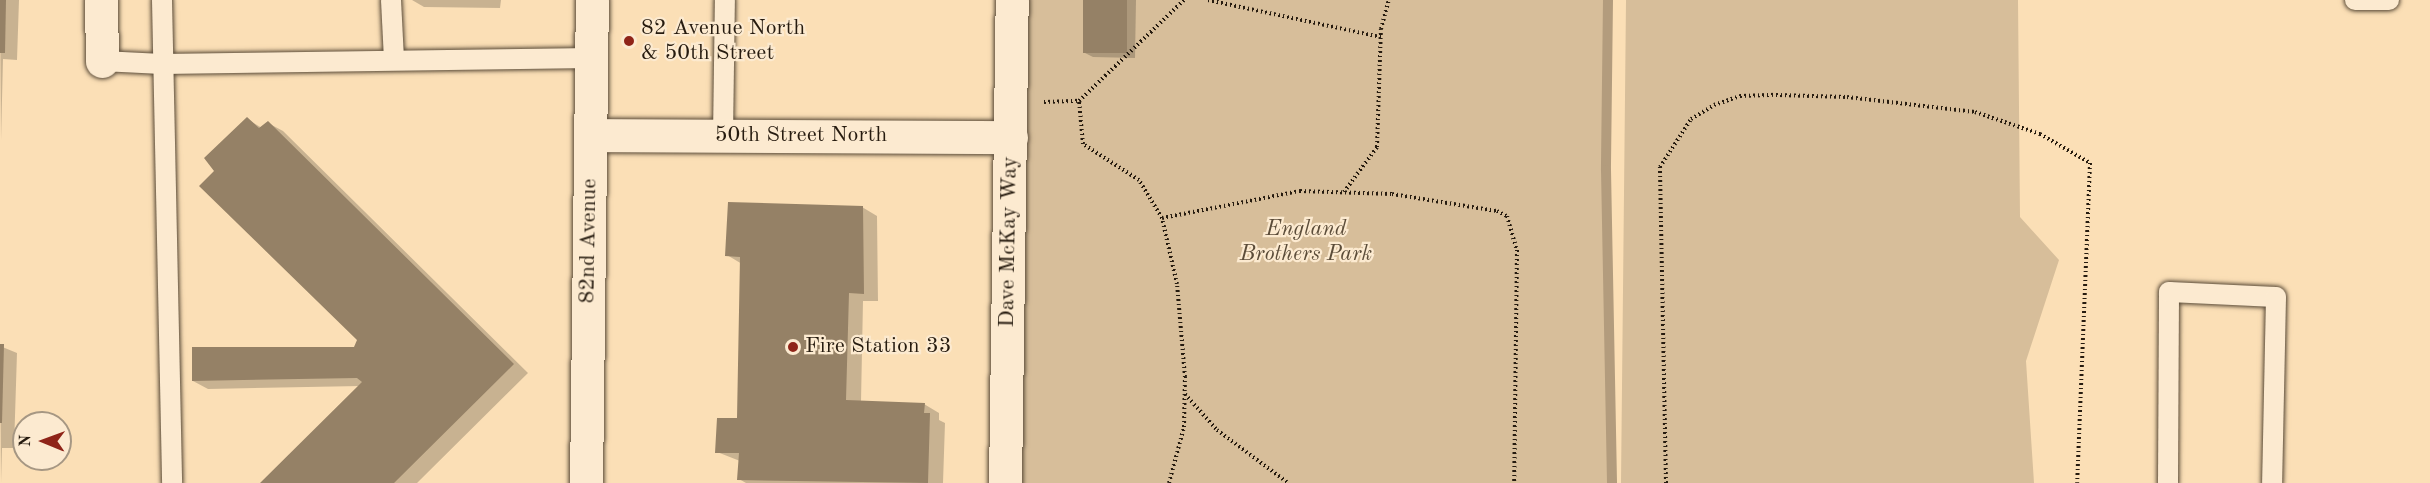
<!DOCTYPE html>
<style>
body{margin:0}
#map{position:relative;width:2430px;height:483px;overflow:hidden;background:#fbdfb6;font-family:"Old Standard TT",serif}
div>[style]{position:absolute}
.green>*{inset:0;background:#d7be9a;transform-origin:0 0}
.shadow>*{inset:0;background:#0003}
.stream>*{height:10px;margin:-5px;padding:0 5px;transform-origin:5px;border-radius:5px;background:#b39c7d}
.building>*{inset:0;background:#958166;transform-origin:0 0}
.path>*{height:4px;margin-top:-2px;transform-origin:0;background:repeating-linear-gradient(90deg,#261b0f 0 1.5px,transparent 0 4.5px)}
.roads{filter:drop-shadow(0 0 2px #5b4c39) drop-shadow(0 0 2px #5b4c39)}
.lane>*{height:20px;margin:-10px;padding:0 10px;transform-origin:10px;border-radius:10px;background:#fcead0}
.street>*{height:33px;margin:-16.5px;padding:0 16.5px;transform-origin:16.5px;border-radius:16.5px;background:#fcead0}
.secondary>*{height:33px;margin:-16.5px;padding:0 16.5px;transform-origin:16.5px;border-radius:16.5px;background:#fcead0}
.dots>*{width:16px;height:16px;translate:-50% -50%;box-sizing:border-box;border:3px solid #fcead0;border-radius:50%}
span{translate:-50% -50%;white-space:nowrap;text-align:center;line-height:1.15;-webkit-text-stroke:4.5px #fcead0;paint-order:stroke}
.poi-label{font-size:22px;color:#261b0f}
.left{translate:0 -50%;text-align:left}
.street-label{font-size:22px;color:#261b0f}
.park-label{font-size:22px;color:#5b4c39;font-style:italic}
.north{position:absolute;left:12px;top:411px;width:60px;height:60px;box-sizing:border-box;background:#fcead0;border:2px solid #a69783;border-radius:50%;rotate:271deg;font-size:16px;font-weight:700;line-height:24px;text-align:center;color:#261b0f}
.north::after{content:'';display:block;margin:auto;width:21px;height:27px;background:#8f2418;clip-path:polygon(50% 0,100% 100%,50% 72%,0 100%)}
</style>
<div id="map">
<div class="green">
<i style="left:1009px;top:0;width:600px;height:483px"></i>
<i style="clip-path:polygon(1626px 0,2018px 0,2020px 217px,2059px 260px,2026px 361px,2034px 483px,1621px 483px)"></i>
</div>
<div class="shadow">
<i style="clip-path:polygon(0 0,19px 0,17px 60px,3px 59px,1px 141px)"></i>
<i style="clip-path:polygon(412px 0,501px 0,500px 8px,424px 7px)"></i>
<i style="clip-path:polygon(1085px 0,1136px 0,1135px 58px,1093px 57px,1083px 52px)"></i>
<i style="clip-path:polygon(247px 119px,262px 128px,268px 123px,283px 131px,528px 373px,417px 483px,262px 483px,361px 386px,208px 389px,193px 381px,355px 348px,359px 339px,216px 171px)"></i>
<i style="clip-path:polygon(862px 207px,877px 216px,878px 301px,863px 301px,861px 402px,924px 404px,939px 413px,939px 420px,945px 423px,943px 483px,746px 483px,739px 479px,740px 461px,717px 452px,738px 419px,742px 264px,727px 255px)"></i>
<i style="clip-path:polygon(0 346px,17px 353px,14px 448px,2px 448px,1px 483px)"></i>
</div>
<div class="stream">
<i style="left:1608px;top:0;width:170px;rotate:90.7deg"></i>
<i style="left:1606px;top:170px;width:313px;rotate:88.9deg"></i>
</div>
<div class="building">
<i style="clip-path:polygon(0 0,6px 0,5px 53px,0 53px)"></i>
<i style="left:1083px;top:0;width:44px;height:53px"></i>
<i style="clip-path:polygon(247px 117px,259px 128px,268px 121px,514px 364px,394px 483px,260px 483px,362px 382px,357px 378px,192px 381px,192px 347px,354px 347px,357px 340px,199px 186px,214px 171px,204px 158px)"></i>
<i style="clip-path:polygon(728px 202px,863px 206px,864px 294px,849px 293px,846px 400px,925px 403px,924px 413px,930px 413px,928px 483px,737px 480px,739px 453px,715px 453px,717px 418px,737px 418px,740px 257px,725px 256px)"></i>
<i style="clip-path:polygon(0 344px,4px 344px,2px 423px,0 423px)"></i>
</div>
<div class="path">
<i style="left:1208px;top:0;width:177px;rotate:12.1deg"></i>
<i style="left:1044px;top:102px;width:35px;rotate:-2deg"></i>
<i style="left:1344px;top:192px;width:56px;rotate:-53.7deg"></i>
<i style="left:1377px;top:147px;width:118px;rotate:-88.1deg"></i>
<i style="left:1381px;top:29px;width:30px;rotate:-75deg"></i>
<i style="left:1162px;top:218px;width:44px;rotate:-121.2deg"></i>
<i style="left:1139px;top:180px;width:67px;rotate:-147.3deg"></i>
<i style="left:1083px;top:144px;width:43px;rotate:-95.3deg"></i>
<i style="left:1079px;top:101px;width:146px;rotate:-43.9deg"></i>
<i style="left:1185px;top:394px;width:48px;rotate:48.4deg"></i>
<i style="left:1217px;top:430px;width:89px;rotate:36.7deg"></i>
<i style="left:1169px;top:483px;width:58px;rotate:-75deg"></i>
<i style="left:1184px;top:427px;width:50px;rotate:-88.9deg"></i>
<i style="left:1185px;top:377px;width:93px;rotate:-94.9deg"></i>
<i style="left:1177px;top:284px;width:68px;rotate:-102.8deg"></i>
<i style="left:1162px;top:218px;width:141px;rotate:-11.1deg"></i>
<i style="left:1300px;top:191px;width:92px;rotate:1.9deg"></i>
<i style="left:1392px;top:194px;width:106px;rotate:9.2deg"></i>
<i style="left:1497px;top:211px;width:11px;rotate:27deg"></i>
<i style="left:1507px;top:216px;width:35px;rotate:74deg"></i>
<i style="left:1517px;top:250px;width:233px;rotate:90.7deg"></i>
<i style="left:1666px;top:483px;width:316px;rotate:-91.1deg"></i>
<i style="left:1660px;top:167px;width:57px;rotate:-57.1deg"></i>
<i style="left:1691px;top:119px;width:27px;rotate:-31deg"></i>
<i style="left:1714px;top:105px;width:28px;rotate:-19deg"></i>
<i style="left:1740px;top:96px;width:36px;rotate:-2deg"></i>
<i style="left:1776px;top:95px;width:71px;rotate:1.6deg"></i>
<i style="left:1847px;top:97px;width:129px;rotate:6.7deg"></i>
<i style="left:1975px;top:112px;width:69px;rotate:18.7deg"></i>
<i style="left:2040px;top:134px;width:58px;rotate:30.1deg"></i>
<i style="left:2090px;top:163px;width:320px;rotate:92.3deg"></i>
</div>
<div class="roads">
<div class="lane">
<i style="left:162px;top:0;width:483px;rotate:88.8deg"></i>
<i style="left:391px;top:0;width:59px;rotate:87.1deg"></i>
<i style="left:2355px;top:0;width:34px"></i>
<i style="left:102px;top:61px;width:60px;rotate:2.9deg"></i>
<i style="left:162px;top:64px;width:430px;rotate:-0.8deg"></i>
<i style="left:723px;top:136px;width:136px;rotate:-89.2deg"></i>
<i style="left:2168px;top:483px;width:191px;rotate:-89.7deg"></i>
<i style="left:2169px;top:292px;width:107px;rotate:2.7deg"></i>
<i style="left:2276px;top:297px;width:186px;rotate:91.2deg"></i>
</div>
<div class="street">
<i style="left:101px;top:0;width:61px;rotate:89.1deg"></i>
<i style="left:591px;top:135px;width:420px;rotate:0.3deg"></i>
<i style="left:1005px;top:483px;width:483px;rotate:-89.2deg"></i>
</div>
<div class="secondary">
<i style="left:586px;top:483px;width:483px;rotate:-89.3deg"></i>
</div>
</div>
<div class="dots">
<i style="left:629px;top:41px;background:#8f2418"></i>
<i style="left:793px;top:347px;background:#8f2418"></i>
</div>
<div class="poi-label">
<span class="left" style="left:641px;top:41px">82 Avenue North<br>&amp; 50th Street</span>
<span class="left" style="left:805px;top:347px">Fire Station 33</span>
</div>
<div class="street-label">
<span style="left:801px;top:136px">50th Street North</span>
<span style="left:589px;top:241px;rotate:-89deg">82nd Avenue</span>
<span style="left:1009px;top:242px;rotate:-89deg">Dave McKay Way</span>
</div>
<div class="park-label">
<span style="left:1306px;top:242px">England<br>Brothers Park</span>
</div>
<div class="north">N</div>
</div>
